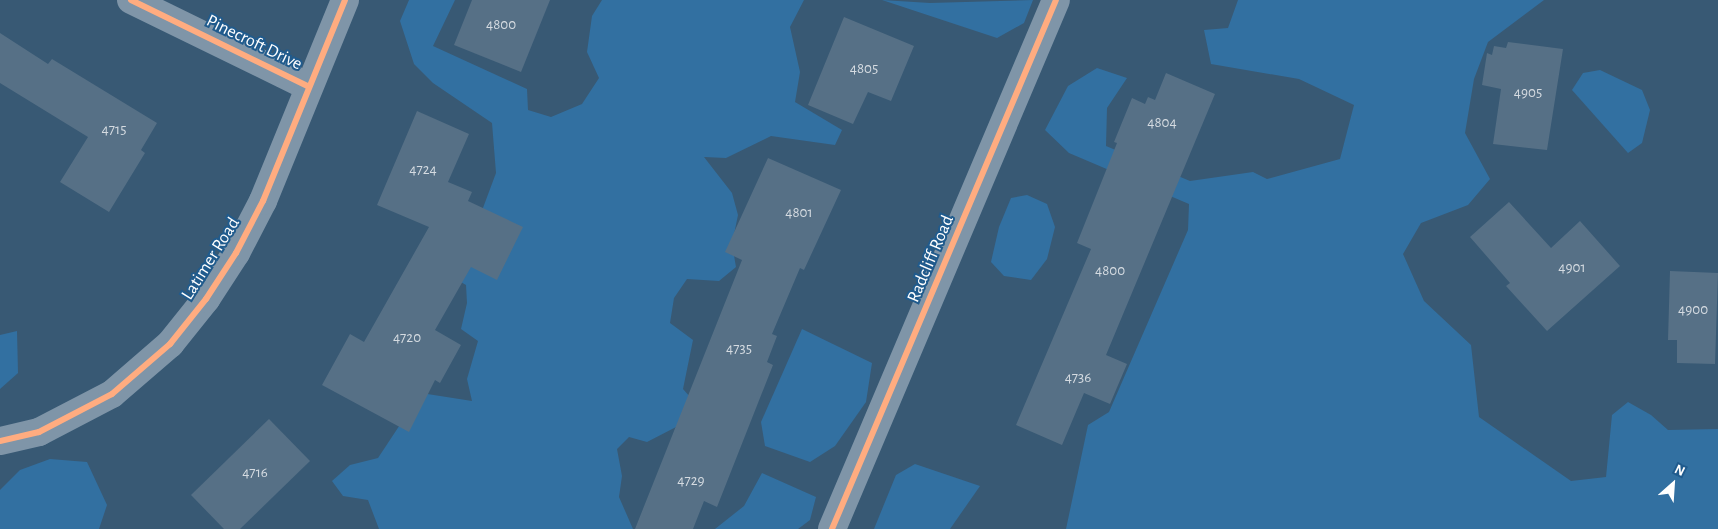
<!DOCTYPE html>
<style>
body{margin:0}
#map{position:relative;width:1718px;height:529px;overflow:hidden;background:#385974;font-family:"Alegreya Sans",sans-serif}
div>[style]{position:absolute}
.green>*{inset:0;background:#3270a1}
.building>*{inset:0;background:#567086}
.minor>*{height:28px;margin:-14px;padding:0 14px;transform-origin:14px;border-radius:14px;background:#7f95a8}
.cycleway>*{height:6px;margin:-3px;padding:0 3px;transform-origin:3px;border-radius:3px;background:#ffac80}
span{translate:-50% -50%;white-space:nowrap;text-align:center;line-height:1.15;-webkit-text-stroke:4px #205b8d;paint-order:stroke}
.number-label{font-size:15px;color:#d5dbe1}
.number-label span{-webkit-text-stroke-width:0}
.street-label{font-size:18px;color:#fff}
.north{position:absolute;left:1648px;top:459px;width:50px;height:50px;-webkit-text-stroke:4px #205b8d;paint-order:stroke;rotate:26deg;font-size:14px;font-weight:700;line-height:20px;text-align:center;color:#fff}
.north::after{content:'';display:block;margin:auto;width:18px;height:22px;background:#fff;clip-path:polygon(50% 0,100% 100%,50% 72%,0 100%)}
</style>
<div id="map">
<div class="green">
<i style="clip-path:polygon(409px 0,455px 0,433px 46px,527px 89px,528px 110px,551px 117px,582px 104px,599px 78px,587px 52px,592px 16px,602px 0,804px 0,790px 27px,800px 72px,795px 102px,842px 130px,835px 145px,771px 136px,726px 158px,704px 157px,732px 193px,738px 215px,732px 244px,736px 267px,719px 281px,687px 279px,674px 298px,670px 323px,693px 340px,683px 389px,698px 406px,678px 426px,647px 442px,629px 437px,617px 449px,622px 476px,619px 497px,633px 529px,379px 529px,368px 500px,343px 496px,332px 481px,350px 465px,378px 458px,421px 393px,472px 401px,467px 379px,478px 341px,461px 329px,467px 303px,466px 285px,428px 263px,471px 240px,496px 173px,492px 123px,433px 83px,414px 64px,400px 21px)"></i>
<i style="clip-path:polygon(882px 0,930px 3px,1033px 0,1024px 23px,997px 38px)"></i>
<i style="clip-path:polygon(1238px 0,1544px 0,1488px 42px,1474px 79px,1465px 133px,1490px 179px,1468px 205px,1421px 223px,1403px 254px,1424px 301px,1471px 345px,1479px 417px,1571px 481px,1606px 477px,1612px 415px,1628px 402px,1651px 415px,1668px 430px,1718px 429px,1718px 529px,1066px 529px,1088px 425px,1109px 412px,1188px 230px,1189px 204px,1069px 153px,1045px 130px,1068px 86px,1097px 68px,1127px 78px,1107px 108px,1106px 146px,1190px 181px,1253px 172px,1267px 179px,1340px 159px,1354px 105px,1299px 79px,1211px 64px,1204px 30px,1228px 28px)"></i>
<i style="clip-path:polygon(1600px 70px,1642px 90px,1650px 110px,1642px 143px,1628px 153px,1572px 90px,1583px 73px)"></i>
<i style="clip-path:polygon(1027px 195px,1047px 204px,1055px 227px,1047px 259px,1031px 280px,1004px 276px,991px 262px,999px 227px,1011px 198px)"></i>
<i style="clip-path:polygon(802px 329px,872px 363px,866px 402px,835px 446px,810px 462px,765px 446px,761px 422px)"></i>
<i style="clip-path:polygon(17px 331px,18px 373px,0 389px,0 335px)"></i>
<i style="clip-path:polygon(50px 459px,87px 462px,107px 505px,99px 529px,0 529px,0 490px,20px 470px)"></i>
<i style="clip-path:polygon(915px 464px,980px 486px,950px 529px,874px 529px,896px 475px)"></i>
<i style="clip-path:polygon(762px 473px,816px 497px,810px 520px,798px 529px,715px 529px,744px 506px)"></i>
</div>
<div class="building">
<i style="clip-path:polygon(472px 0,550px 0,521px 72px,454px 45px)"></i>
<i style="clip-path:polygon(844px 17px,914px 46px,891px 101px,868px 92px,853px 124px,808px 105px)"></i>
<i style="clip-path:polygon(0 33px,48px 64px,52px 59px,157px 123px,141px 150px,145px 153px,109px 212px,60px 182px,88px 137px,0 83px)"></i>
<i style="clip-path:polygon(1508px 42px,1563px 49px,1547px 150px,1493px 144px,1501px 89px,1482px 85px,1487px 53px,1492px 55px,1494px 46px,1506px 48px)"></i>
<i style="clip-path:polygon(1166px 73px,1215px 94px,1106px 355px,1127px 364px,1110px 404px,1084px 393px,1062px 445px,1016px 425px,1091px 249px,1077px 243px,1117px 143px,1114px 142px,1132px 98px,1145px 104px,1148px 97px,1155px 100px)"></i>
<i style="clip-path:polygon(417px 111px,469px 134px,448px 182px,472px 192px,468px 201px,523px 227px,497px 280px,471px 267px,435px 330px,461px 345px,440px 383px,435px 380px,409px 432px,322px 385px,350px 334px,364px 342px,429px 227px,377px 205px)"></i>
<i style="clip-path:polygon(768px 158px,841px 190px,804px 270px,800px 268px,772px 334px,777px 336px,767px 362px,773px 365px,717px 507px,704px 501px,693px 529px,635px 529px,742px 260px,725px 252px)"></i>
<i style="clip-path:polygon(1509px 202px,1551px 248px,1580px 221px,1620px 266px,1547px 331px,1506px 286px,1510px 283px,1470px 237px)"></i>
<i style="clip-path:polygon(1670px 271px,1718px 273px,1715px 364px,1677px 363px,1677px 340px,1668px 340px)"></i>
<i style="clip-path:polygon(269px 419px,310px 461px,240px 529px,224px 529px,191px 495px)"></i>
</div>
<div class="minor">
<i style="left:131px;top:0;width:198px;rotate:26deg"></i>
<i style="left:0;top:441px;width:40px;rotate:-13deg"></i>
<i style="left:39px;top:432px;width:82px;rotate:-27.5deg"></i>
<i style="left:112px;top:394px;width:77px;rotate:-40.8deg"></i>
<i style="left:170px;top:344px;width:58px;rotate:-51.3deg"></i>
<i style="left:206px;top:299px;width:55px;rotate:-56.9deg"></i>
<i style="left:236px;top:253px;width:59px;rotate:-62.6deg"></i>
<i style="left:263px;top:201px;width:217px;rotate:-67.8deg"></i>
<i style="left:832px;top:529px;width:574px;rotate:-67.05deg"></i>
</div>
<div class="cycleway">
<i style="left:131px;top:0;width:198px;rotate:26deg"></i>
<i style="left:0;top:441px;width:40px;rotate:-13deg"></i>
<i style="left:39px;top:432px;width:82px;rotate:-27.5deg"></i>
<i style="left:112px;top:394px;width:77px;rotate:-40.8deg"></i>
<i style="left:170px;top:344px;width:58px;rotate:-51.3deg"></i>
<i style="left:206px;top:299px;width:55px;rotate:-56.9deg"></i>
<i style="left:236px;top:253px;width:59px;rotate:-62.6deg"></i>
<i style="left:263px;top:201px;width:217px;rotate:-67.8deg"></i>
<i style="left:832px;top:529px;width:574px;rotate:-67.05deg"></i>
</div>
<div class="number-label">
<span style="left:501px;top:25px">4800</span>
<span style="left:864px;top:69px">4805</span>
<span style="left:1528px;top:93px">4905</span>
<span style="left:1162px;top:123px">4804</span>
<span style="left:114px;top:130px">4715</span>
<span style="left:423px;top:170px">4724</span>
<span style="left:799px;top:213px">4801</span>
<span style="left:1572px;top:268px">4901</span>
<span style="left:1110px;top:271px">4800</span>
<span style="left:1693px;top:310px">4900</span>
<span style="left:407px;top:338px">4720</span>
<span style="left:739px;top:349px">4735</span>
<span style="left:1078px;top:378px">4736</span>
<span style="left:255px;top:473px">4716</span>
<span style="left:691px;top:481px">4729</span>
</div>
<div class="street-label">
<span style="left:254px;top:43px;rotate:26deg">Pinecroft Drive</span>
<span style="left:211px;top:259px;rotate:-58deg">Latimer Road</span>
<span style="left:931px;top:259px;rotate:-67deg">Radcliff Road</span>
</div>
<div class="north">N</div>
</div>
